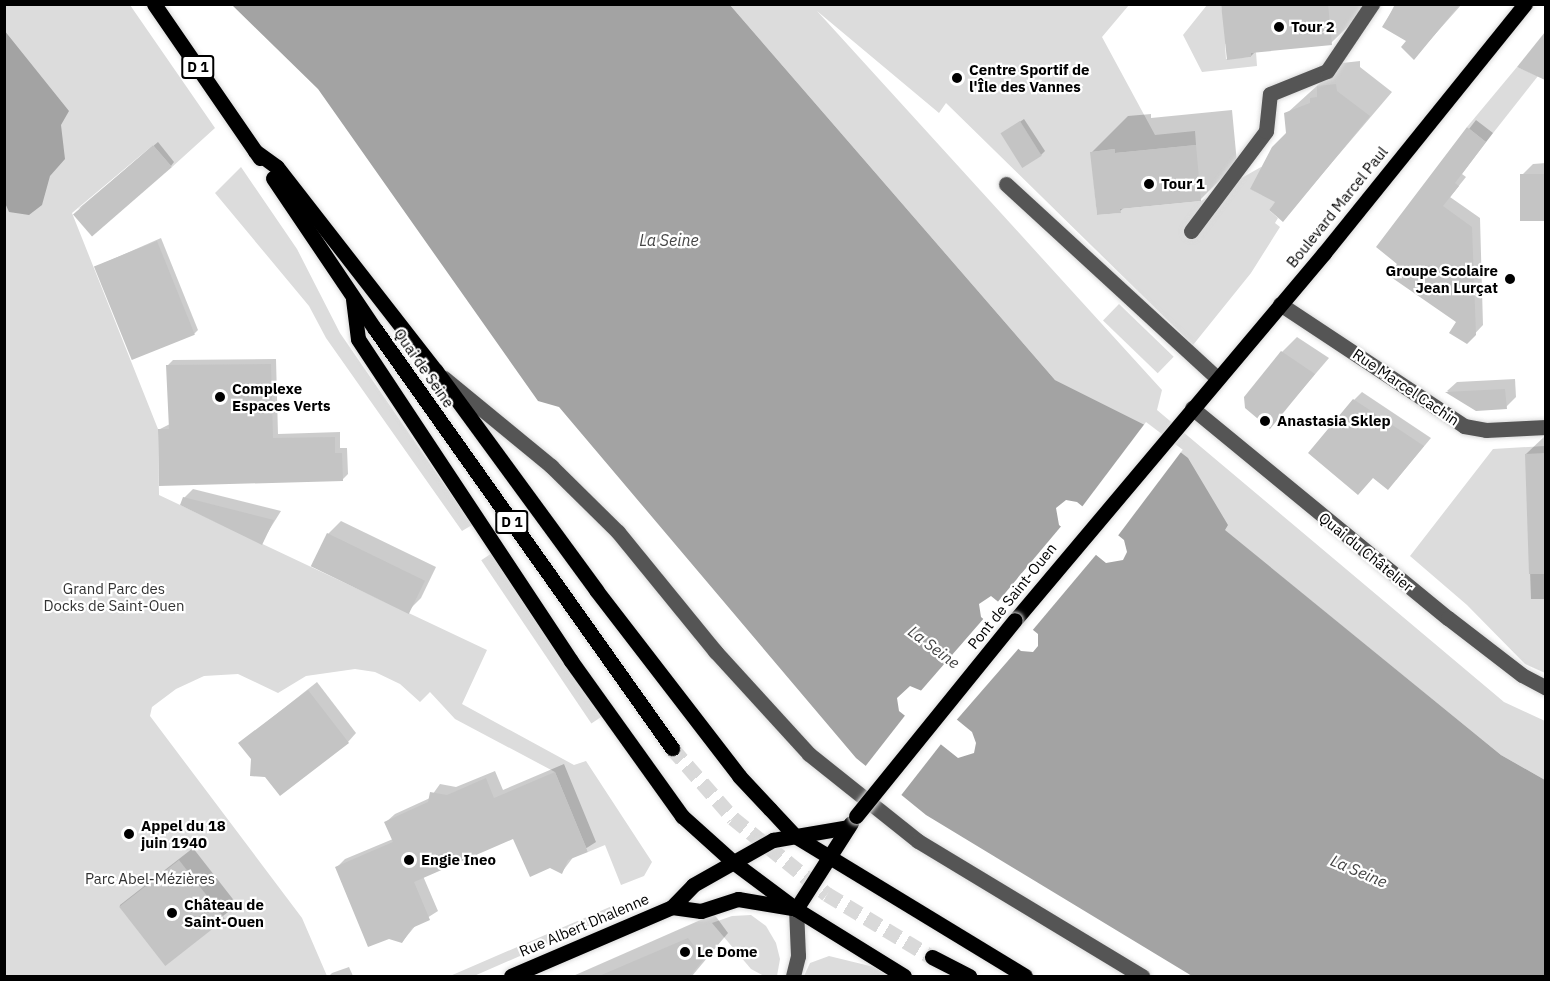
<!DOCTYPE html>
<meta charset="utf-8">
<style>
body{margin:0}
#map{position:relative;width:1550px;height:981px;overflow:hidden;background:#fff;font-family:"IBM Plex Sans",sans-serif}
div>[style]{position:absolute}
.green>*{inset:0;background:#dcdcdc;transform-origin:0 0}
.water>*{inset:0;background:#a3a3a3}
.pier>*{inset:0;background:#fff;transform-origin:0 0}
.shadow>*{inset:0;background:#0003;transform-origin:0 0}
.building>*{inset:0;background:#c4c4c4;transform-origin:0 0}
.major-tunnel>*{height:15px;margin-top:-7.5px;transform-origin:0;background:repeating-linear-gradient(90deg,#d9d9d9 0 15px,transparent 0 23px)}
.roads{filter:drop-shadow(0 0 2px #dbdbdb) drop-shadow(0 0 2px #dbdbdb)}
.minor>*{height:15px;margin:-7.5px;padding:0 7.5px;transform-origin:7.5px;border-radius:7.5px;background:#555}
.major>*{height:15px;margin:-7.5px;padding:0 7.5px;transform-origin:7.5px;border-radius:7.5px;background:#000}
.bridges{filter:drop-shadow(0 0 2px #dbdbdb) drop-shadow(0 0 2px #dbdbdb)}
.major-bridge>*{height:15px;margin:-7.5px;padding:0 7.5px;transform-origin:7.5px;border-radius:7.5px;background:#000}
.dots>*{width:16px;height:16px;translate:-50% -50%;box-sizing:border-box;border:3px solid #fff;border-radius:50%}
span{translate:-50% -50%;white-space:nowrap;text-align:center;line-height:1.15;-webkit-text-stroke:4.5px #fff;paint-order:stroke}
.shield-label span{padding:2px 4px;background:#fff;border:2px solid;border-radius:4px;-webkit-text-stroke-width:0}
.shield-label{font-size:14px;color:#000;font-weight:700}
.poi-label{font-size:15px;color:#000;font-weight:700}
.left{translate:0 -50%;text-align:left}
.right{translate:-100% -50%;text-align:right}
.street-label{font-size:15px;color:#000}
.park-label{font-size:15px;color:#333}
.water-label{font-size:16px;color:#444;font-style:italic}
.frame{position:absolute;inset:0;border:6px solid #000;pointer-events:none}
</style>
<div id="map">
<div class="green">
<i style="clip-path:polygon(5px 5px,130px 5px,215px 128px,172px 167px,153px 145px,72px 213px,158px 429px,159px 495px,487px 650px,462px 704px,574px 765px,586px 761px,652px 862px,644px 876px,621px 885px,605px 845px,588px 852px,555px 772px,455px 719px,430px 692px,420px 702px,400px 684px,375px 672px,355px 669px,306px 676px,278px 693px,238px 674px,204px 676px,176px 689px,152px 707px,150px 716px,302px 918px,327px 976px,5px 976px)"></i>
<i style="clip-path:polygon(730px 5px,1129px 5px,1102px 37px,1155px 135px,1195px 131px,1196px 145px,1115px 153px,1114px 149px,1091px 152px,1097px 215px,1120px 213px,1120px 209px,1201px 201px,1261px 167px,1263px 168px,1251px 189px,1262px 195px,1265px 191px,1277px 200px,1269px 210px,1278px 218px,1275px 223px,1280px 227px,1251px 273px,1193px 345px,946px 103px,939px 113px,817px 11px,1162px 390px,1157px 410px,1504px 702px,1545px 721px,1545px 780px,1501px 755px,1224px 530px,1147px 426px,1055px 380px)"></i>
<i style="clip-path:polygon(1207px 5px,1221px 5px,1222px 11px,1227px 11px,1230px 43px,1225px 44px,1226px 59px,1251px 57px,1251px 53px,1256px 52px,1257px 66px,1202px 72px,1183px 35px)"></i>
<i style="clip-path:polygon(1517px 67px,1538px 76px,1486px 142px,1467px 127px)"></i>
<i style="clip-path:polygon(241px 167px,297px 249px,340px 333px,472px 525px,462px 531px,326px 338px,309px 306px,215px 193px)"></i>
<i style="left:1119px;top:304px;width:76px;height:23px;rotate:44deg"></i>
<i style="clip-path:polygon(1545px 446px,1545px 673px,1525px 664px,1467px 605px,1410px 556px,1493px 449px)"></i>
<i style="left:492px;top:553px;width:197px;height:13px;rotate:56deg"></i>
<i style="clip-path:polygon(612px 906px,616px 914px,474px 976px,450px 976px)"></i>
<i style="clip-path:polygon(751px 915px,766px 926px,776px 943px,780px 959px,777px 976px,764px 976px,751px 969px,712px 923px,732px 916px)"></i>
<i style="clip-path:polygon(829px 956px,874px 967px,888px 976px,804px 976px,810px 963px)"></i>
</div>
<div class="water">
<i style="clip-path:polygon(evenodd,232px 5px,730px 5px,1055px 380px,1147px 426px,1188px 458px,1228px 525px,1225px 530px,1501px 755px,1545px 780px,1545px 976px,1192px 976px,926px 815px,856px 758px,559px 407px,538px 401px,318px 89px,232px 5px,1066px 500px,1077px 502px,1124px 540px,1127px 552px,1123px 560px,1106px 563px,1059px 525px,1056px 508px,1066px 500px,232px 5px,991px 596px,1038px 634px,1038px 646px,1033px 652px,1021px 651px,981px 617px,979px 604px,991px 596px,232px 5px,910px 686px,922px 691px,972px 732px,976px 743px,974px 753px,958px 758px,899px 711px,897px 698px,910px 686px)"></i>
<i style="clip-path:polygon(4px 30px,69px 111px,61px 125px,65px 159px,50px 176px,42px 205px,29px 215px,9px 212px,5px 203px)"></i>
</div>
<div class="pier">
<i style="left:1146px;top:422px;width:46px;height:109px;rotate:37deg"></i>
<i style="left:1063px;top:524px;width:45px;height:102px;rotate:40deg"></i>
<i style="left:985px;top:617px;width:46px;height:99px;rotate:41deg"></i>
<i style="left:907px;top:713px;width:46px;height:70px;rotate:38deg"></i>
</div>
<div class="shadow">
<i style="clip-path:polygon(1222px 4px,1367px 4px,1368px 7px,1331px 43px,1256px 51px,1251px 56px)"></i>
<i style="clip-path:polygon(1395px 4px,1462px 4px,1414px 58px,1408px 40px,1384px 26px)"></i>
<i style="clip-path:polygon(1546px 35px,1546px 78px,1520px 66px)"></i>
<i style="clip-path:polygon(1360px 61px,1360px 67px,1392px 92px,1283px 220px,1277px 202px,1288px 134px,1286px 114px,1342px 63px)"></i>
<i style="clip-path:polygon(1232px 110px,1237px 163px,1201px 199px,1125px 207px,1120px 211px,1092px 152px,1128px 116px,1151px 114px,1151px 118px)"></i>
<i style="clip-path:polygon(1024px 119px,1045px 151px,1041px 155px,1002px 134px)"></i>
<i style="clip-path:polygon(1476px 120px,1493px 133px,1462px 174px,1466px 177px,1450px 197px,1480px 218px,1483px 325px,1467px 342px,1459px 321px,1378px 246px)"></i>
<i style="clip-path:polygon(158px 142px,174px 162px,171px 166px,78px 209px)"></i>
<i style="clip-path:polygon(1546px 163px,1546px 219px,1523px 220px,1521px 176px,1533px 164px)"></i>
<i style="clip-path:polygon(161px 238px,198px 330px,194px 334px,95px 267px)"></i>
<i style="clip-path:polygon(1297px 337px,1329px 358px,1270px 427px,1282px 352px)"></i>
<i style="clip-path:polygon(276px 359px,278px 434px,340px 432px,340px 448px,347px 448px,348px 474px,342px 480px,160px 429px,170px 424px,167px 366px,173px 360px)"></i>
<i style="clip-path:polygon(1515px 379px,1516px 397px,1506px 407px,1477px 409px,1447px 391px,1457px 382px)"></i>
<i style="clip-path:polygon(1362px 392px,1431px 438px,1396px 480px,1373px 477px,1354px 400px)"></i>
<i style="clip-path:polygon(1546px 435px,1546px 599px,1531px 599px,1526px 454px)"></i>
<i style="clip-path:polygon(193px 489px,281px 511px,261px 543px,184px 498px)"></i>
<i style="clip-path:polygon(341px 521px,436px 567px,421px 598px,408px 611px,328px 534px)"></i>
<i style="clip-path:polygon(317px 682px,356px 733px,348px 742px,265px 776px,240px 743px)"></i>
<i style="clip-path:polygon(564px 764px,596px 842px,574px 856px,562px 872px,514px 837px,423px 876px,438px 911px,416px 925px,402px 942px,388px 937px,336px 868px,345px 859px,393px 839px,386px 822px,395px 814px,430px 798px,440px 784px,456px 787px,495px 771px,503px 790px)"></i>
<i style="left:193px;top:848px;width:72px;height:93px;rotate:52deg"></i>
<i style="clip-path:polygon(714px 914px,728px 933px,692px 976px,573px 976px)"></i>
<i style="clip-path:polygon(349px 967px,353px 976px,329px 976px,332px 973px)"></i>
</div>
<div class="building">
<i style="clip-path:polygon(1221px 4px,1328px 4px,1332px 45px,1251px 53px,1251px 57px,1227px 60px)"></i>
<i style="clip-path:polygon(1396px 4px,1460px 4px,1414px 60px,1401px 47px,1406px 41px,1382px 27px)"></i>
<i style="clip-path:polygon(1545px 32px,1545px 80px,1517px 67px)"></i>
<i style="clip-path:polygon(1336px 84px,1337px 91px,1370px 116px,1283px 222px,1269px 210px,1275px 202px,1250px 189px,1272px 147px,1286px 133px,1284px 113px,1310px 103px,1310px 98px,1317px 97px,1317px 86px)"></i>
<i style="left:1020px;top:121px;width:41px;height:23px;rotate:58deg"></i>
<i style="clip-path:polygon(1467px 127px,1486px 142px,1455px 183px,1459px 186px,1443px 206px,1472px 227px,1476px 335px,1467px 344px,1449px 333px,1456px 322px,1388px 275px,1397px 264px,1376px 247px)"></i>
<i style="left:153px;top:145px;width:29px;height:106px;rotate:49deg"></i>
<i style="clip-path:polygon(1196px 145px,1201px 201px,1120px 209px,1121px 213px,1097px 215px,1090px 152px,1115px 149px,1115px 153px)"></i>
<i style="left:1545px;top:174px;width:47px;height:25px;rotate:90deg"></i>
<i style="left:157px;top:241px;width:101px;height:68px;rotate:68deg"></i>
<i style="clip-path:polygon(1281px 351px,1315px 374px,1270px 429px,1245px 408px,1244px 397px)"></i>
<i style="clip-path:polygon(271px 364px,273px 438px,335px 437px,335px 453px,342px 453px,343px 481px,159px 486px,158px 429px,169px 429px,166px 365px)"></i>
<i style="clip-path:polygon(1505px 389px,1507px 409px,1476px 411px,1445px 392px)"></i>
<i style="clip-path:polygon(1353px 399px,1424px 446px,1388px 490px,1373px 478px,1358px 495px,1308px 453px)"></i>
<i style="clip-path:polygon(1545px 453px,1545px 574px,1529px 574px,1525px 454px)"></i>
<i style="clip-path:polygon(183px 497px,274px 520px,262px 545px,180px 505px)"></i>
<i style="left:327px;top:533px;width:109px;height:37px;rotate:26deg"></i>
<i style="clip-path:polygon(308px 690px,349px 743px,280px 796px,265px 777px,250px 776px,251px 759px,238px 743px)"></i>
<i style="clip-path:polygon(555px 772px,588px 852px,568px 860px,562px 874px,550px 868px,530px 877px,513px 839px,414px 882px,430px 920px,412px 928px,402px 943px,389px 939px,368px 947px,335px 867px,393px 842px,384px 822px,428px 802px,430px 792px,447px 795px,486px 778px,494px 798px)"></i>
<i style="left:179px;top:860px;width:75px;height:76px;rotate:52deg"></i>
<i style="clip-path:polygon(688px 938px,704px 959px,690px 976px,599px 976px)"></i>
</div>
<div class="major-tunnel">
<i style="left:672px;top:748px;width:93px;rotate:48.9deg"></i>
<i style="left:733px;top:818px;width:121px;rotate:39deg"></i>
<i style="left:827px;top:894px;width:122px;rotate:31deg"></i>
</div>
<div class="roads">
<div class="minor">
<i style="left:1006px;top:184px;width:287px;rotate:42.6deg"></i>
<i style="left:1191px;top:231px;width:125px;rotate:-53.1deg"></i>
<i style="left:1266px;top:131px;width:37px;rotate:-84deg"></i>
<i style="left:1270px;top:94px;width:61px;rotate:-22deg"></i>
<i style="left:1327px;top:71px;width:81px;rotate:-56.1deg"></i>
<i style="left:1280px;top:304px;width:221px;rotate:33.5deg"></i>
<i style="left:1464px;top:426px;width:22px;rotate:10deg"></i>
<i style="left:1486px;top:430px;width:60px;rotate:-2.9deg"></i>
<i style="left:444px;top:378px;width:139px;rotate:39.4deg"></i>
<i style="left:551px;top:466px;width:94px;rotate:44.6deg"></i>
<i style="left:618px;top:532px;width:154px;rotate:50.8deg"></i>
<i style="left:715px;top:651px;width:139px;rotate:47.6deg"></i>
<i style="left:809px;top:754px;width:139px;rotate:38.6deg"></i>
<i style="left:918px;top:841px;width:262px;rotate:31.1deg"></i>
<i style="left:1192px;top:408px;width:331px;rotate:39.4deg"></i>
<i style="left:1448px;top:618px;width:93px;rotate:37.6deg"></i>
<i style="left:1522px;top:675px;width:27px;rotate:28deg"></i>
<i style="left:793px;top:976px;width:21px;rotate:-76deg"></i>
<i style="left:798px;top:956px;width:47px;rotate:-92.4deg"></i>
</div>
<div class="major">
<i style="left:154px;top:4px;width:187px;rotate:55.5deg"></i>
<i style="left:255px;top:151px;width:27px;rotate:36deg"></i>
<i style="left:277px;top:167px;width:259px;rotate:52.1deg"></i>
<i style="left:436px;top:371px;width:271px;rotate:53.8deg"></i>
<i style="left:596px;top:590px;width:235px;rotate:52.4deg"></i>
<i style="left:739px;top:776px;width:45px;rotate:46.8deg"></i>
<i style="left:770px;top:809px;width:37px;rotate:47deg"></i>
<i style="left:795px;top:836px;width:269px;rotate:31.3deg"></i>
<i style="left:273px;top:178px;width:182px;rotate:56deg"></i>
<i style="left:375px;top:329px;width:514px;rotate:54.67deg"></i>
<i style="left:353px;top:299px;width:40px;rotate:82.9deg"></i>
<i style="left:358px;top:339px;width:386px;rotate:56.5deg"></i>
<i style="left:571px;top:661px;width:191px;rotate:54.4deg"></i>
<i style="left:682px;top:816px;width:69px;rotate:42deg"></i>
<i style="left:733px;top:862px;width:79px;rotate:36.7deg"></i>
<i style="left:796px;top:909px;width:127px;rotate:31.8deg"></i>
<i style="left:1015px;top:620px;width:480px;rotate:-49.9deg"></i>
<i style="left:1324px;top:253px;width:320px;rotate:-51.1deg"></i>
<i style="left:672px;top:907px;width:29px;rotate:8deg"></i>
<i style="left:701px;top:911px;width:39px;rotate:-18deg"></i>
<i style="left:738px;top:899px;width:55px;rotate:9.5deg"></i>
<i style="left:796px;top:909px;width:102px;rotate:-57.4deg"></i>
<i style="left:932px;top:957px;width:42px;rotate:27.2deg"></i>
<i style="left:511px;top:976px;width:175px;rotate:-23.2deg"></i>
<i style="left:672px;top:907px;width:30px;rotate:-46deg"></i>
<i style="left:693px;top:885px;width:92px;rotate:-29.4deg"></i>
<i style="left:773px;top:840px;width:76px;rotate:-9.8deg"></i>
</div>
</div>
<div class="bridges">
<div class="major-bridge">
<i style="left:856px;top:816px;width:252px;rotate:-51deg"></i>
</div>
</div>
<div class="dots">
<i style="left:1279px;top:27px;background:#000"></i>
<i style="left:957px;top:78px;background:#000"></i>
<i style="left:1149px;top:184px;background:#000"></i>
<i style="left:1510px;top:279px;background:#000"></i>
<i style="left:220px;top:397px;background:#000"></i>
<i style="left:1265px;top:421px;background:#000"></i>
<i style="left:129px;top:834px;background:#000"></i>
<i style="left:409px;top:860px;background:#000"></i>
<i style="left:172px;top:913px;background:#000"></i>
<i style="left:685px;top:952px;background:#000"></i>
</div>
<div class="shield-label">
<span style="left:198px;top:67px">D 1</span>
<span style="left:512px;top:522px">D 1</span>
</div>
<div class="poi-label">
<span class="left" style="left:1291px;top:27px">Tour 2</span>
<span class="left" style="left:969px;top:78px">Centre Sportif de<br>l'Île des Vannes</span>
<span class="left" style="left:1161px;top:184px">Tour 1</span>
<span class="right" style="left:1498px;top:279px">Groupe Scolaire<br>Jean Lurçat</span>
<span class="left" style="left:232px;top:397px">Complexe<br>Espaces Verts</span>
<span class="left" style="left:1277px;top:421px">Anastasia Sklep</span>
<span class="left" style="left:141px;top:834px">Appel du 18<br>juin 1940</span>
<span class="left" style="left:421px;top:860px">Engie Ineo</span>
<span class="left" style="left:184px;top:913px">Château de<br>Saint-Ouen</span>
<span class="left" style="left:697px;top:952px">Le Dome</span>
</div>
<div class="street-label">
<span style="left:1337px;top:207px;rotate:-51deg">Boulevard Marcel Paul</span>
<span style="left:424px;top:368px;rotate:55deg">Quai de Seine</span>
<span style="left:1406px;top:387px;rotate:34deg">Rue Marcel Cachin</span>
<span style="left:1366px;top:552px;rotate:39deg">Quai du Châtelier</span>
<span style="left:1012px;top:596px;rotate:-51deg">Pont de Saint-Ouen</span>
<span style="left:584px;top:925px;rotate:-23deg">Rue Albert Dhalenne</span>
</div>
<div class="park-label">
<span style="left:114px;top:597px">Grand Parc des<br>Docks de Saint-Ouen</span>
<span style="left:150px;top:879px">Parc Abel-Mézières</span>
</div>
<div class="water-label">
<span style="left:669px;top:240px">La Seine</span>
<span style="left:934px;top:647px;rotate:37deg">La Seine</span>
<span style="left:1359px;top:871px;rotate:23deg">La Seine</span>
</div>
<div class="frame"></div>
</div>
